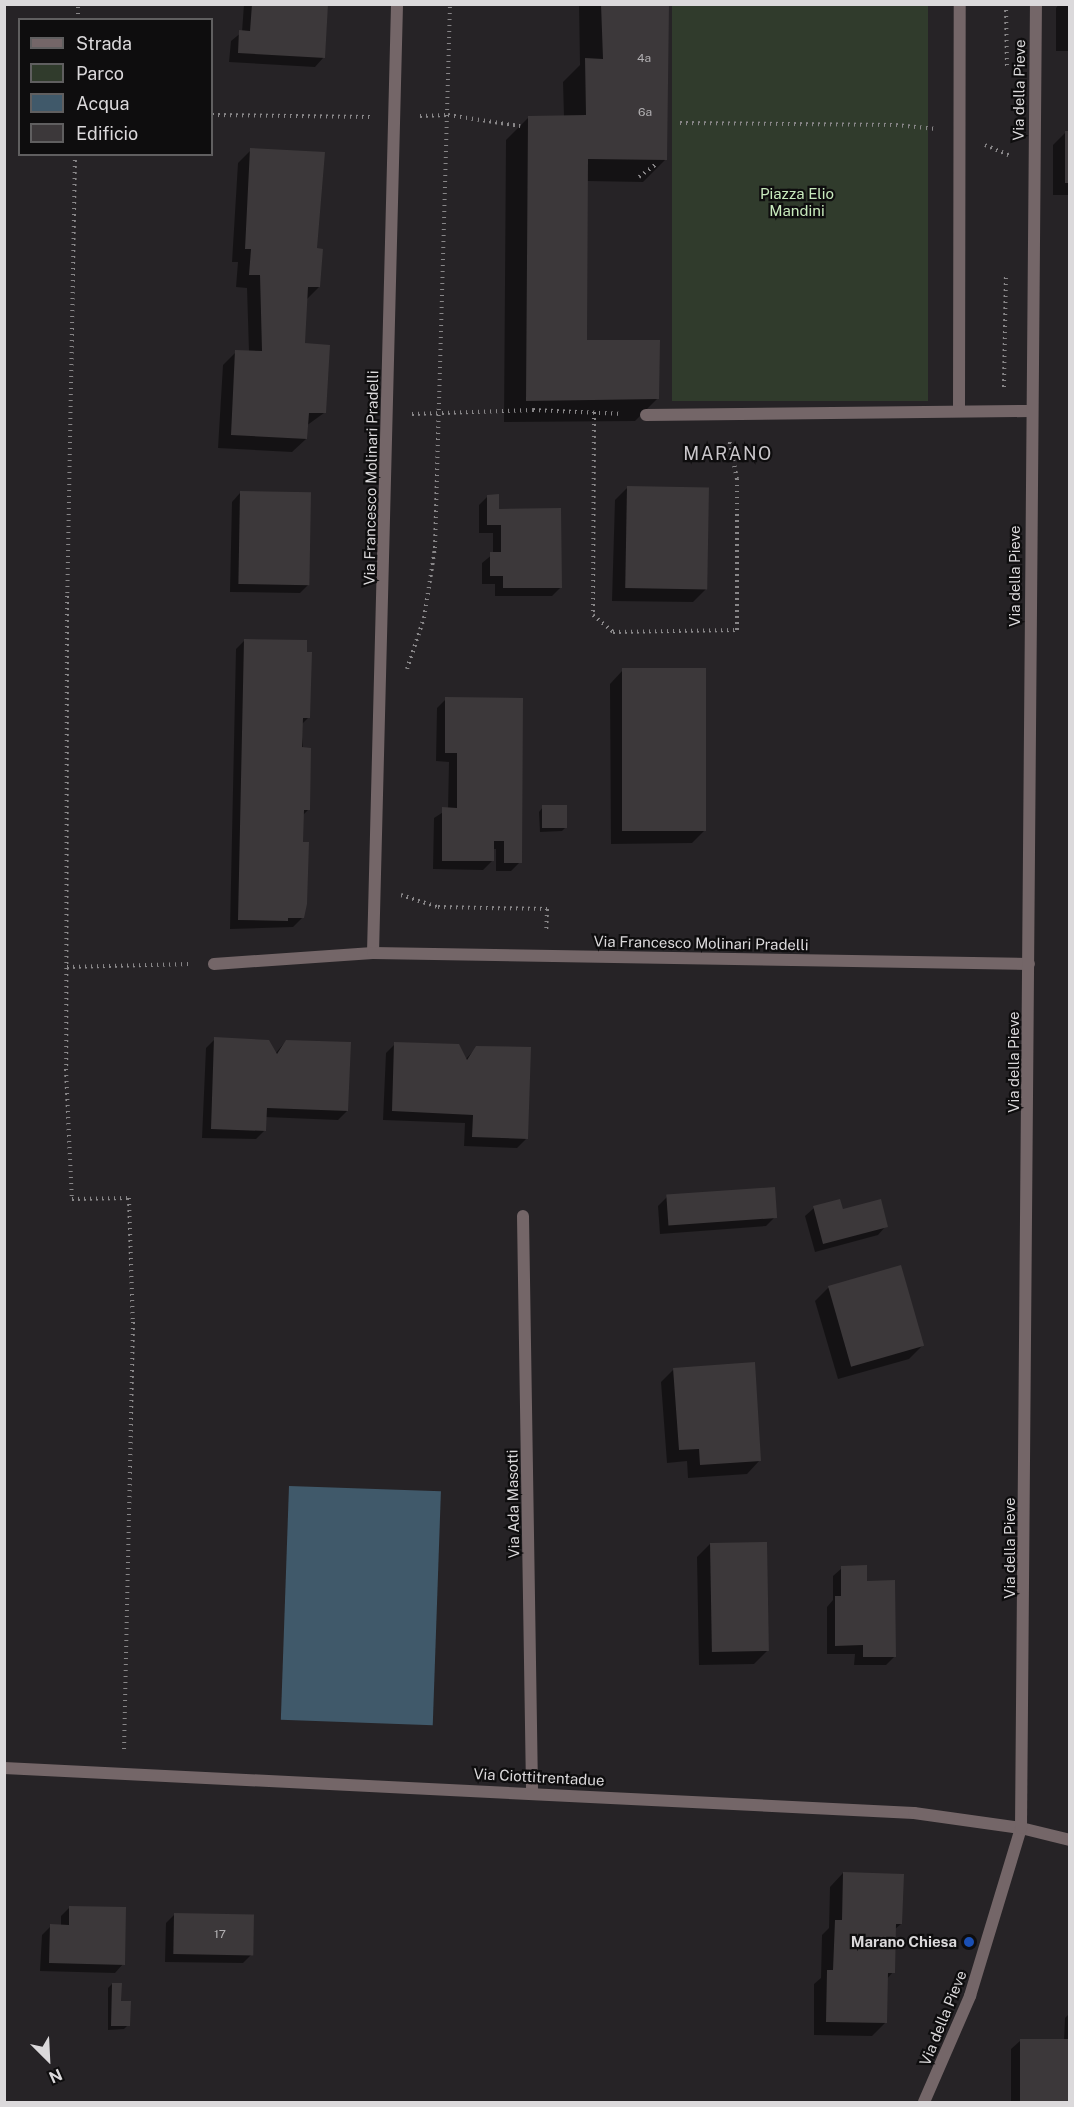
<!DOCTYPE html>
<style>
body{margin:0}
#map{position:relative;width:1074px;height:2107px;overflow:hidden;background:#262326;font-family:"Public Sans",sans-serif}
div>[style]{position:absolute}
.green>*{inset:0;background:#303b2c;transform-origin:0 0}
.water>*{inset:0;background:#40596a;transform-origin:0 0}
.shadow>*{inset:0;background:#0007}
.building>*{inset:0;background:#3c383a;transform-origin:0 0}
.path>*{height:4px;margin-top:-2px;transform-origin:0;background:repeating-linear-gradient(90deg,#888688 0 1.5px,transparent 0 6px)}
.minor>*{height:12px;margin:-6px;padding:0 6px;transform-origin:6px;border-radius:6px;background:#746668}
.tertiary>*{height:12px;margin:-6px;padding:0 6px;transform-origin:6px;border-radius:6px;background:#746668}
.dots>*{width:16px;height:16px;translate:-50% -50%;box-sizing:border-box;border:3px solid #0e0d0e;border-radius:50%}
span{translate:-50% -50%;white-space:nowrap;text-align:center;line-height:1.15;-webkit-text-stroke:4.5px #0e0d0e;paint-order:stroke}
.number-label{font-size:12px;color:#b3b1b3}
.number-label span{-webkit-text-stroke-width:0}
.street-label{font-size:15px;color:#dbd9db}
.park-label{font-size:15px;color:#c7e9bc}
.poi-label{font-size:15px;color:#dbd9db;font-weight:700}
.right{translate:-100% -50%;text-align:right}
.quarter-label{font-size:18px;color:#c9c6ca;letter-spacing:1.5px}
.frame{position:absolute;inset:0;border:6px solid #dbd9db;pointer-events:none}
.legend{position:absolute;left:18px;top:18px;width:195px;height:138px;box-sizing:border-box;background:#0e0d0e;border:2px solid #605f60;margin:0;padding:8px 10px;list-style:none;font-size:18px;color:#dbd9db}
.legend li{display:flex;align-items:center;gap:12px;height:30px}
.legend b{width:30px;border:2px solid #605f60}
.north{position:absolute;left:18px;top:2029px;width:60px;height:60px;-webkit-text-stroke:4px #0e0d0e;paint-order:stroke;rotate:156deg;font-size:16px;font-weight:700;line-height:24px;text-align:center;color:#dbd9db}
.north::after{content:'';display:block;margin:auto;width:21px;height:27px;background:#dbd9db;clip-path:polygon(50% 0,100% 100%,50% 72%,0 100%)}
</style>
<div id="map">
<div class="green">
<i style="left:672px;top:5px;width:256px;height:396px"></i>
</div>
<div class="water">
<i style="left:289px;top:1486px;width:152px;height:234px;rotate:2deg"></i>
</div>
<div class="shadow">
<i style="clip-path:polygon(244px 4px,327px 4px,323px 58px,315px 67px,229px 62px,231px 41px,242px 32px)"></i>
<i style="clip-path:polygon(579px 4px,667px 4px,666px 159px,643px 182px,587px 181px,585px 341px,657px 399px,635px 421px,504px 422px,506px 140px,529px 117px,564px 117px,563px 82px,580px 65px)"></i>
<i style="clip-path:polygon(1059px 4px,1070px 4px,1070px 51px,1056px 51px,1056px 8px)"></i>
<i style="clip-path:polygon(1066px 132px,1070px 132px,1070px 195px,1053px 195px,1053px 145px)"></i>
<i style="clip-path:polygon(251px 150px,315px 250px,319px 287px,306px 300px,303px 345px,324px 413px,306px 426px,306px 439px,292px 452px,218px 448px,223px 365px,236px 352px,249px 352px,247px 288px,236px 287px,238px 262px,232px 262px,238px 163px)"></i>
<i style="clip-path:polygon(628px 487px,706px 589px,693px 602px,612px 601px,615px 500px)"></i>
<i style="clip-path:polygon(240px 493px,309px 584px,300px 593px,230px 592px,232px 502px)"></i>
<i style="clip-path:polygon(488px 496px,561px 587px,552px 596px,495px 596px,495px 584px,482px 584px,482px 563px,493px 554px,493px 533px,479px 533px,479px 505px)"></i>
<i style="clip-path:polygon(245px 640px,309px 717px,301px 725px,308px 810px,303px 815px,302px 918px,293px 927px,230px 929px,236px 649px)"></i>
<i style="clip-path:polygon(623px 670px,705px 830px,692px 843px,611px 844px,610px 684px)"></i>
<i style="clip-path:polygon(446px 699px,520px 862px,511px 871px,496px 871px,496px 849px,492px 849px,492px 861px,483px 870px,433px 869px,434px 818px,448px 809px,449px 762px,436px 761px,437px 708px)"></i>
<i style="clip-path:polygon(543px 807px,566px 827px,562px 831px,540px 832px,539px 812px)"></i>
<i style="clip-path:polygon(215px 1039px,275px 1054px,286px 1041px,347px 1111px,338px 1120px,265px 1117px,265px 1130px,256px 1139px,202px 1138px,206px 1048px)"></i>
<i style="clip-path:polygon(395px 1044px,465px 1060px,477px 1047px,526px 1139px,517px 1148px,464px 1146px,465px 1123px,383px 1120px,386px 1053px)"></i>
<i style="clip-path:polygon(667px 1197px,775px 1217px,766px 1226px,660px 1234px,658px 1206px)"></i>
<i style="clip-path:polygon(814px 1208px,842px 1211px,886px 1226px,878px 1235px,815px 1252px,805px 1216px)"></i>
<i style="clip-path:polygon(900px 1267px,923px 1345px,909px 1359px,838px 1379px,815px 1301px,828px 1288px)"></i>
<i style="clip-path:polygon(674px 1369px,760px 1460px,747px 1474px,688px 1478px,687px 1461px,667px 1463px,661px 1382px)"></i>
<i style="clip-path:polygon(710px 1544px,767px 1651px,754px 1664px,699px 1665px,697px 1557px)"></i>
<i style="clip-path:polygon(842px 1568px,866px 1582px,895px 1656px,886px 1665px,854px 1665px,855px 1654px,827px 1654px,827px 1607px,833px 1600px,833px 1576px)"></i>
<i style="clip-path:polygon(843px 1873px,901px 1924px,894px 1930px,893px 1972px,886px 1980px,885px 2023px,872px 2036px,814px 2035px,814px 1984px,821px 1978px,822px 1935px,829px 1928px,830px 1887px)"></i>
<i style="clip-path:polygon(70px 1907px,123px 1964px,115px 1973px,40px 1971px,42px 1935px,51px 1926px,61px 1926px,61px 1916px)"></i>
<i style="clip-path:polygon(175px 1914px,252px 1954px,243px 1963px,165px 1962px,166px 1923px)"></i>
<i style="clip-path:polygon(112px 1984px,128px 2025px,124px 2029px,108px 2030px,108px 1988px)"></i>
<i style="clip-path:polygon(1069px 2014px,1070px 2102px,1011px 2102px,1011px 2049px,1020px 2041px,1064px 2041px,1065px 2018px)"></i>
</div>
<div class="building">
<i style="clip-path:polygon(252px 4px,328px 4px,325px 58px,238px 53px,239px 30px,250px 31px)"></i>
<i style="clip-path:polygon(601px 4px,669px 4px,667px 160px,588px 159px,587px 340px,660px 340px,659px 399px,526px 401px,528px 116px,586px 115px,585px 58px,603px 59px)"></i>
<i style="left:1065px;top:131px;width:5px;height:52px"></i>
<i style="clip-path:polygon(250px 148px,325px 152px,317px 248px,323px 249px,320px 287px,308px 287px,305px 343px,330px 345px,326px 413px,309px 413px,307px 439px,231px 435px,235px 350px,262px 351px,260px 275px,249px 275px,251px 249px,245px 249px)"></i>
<i style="left:627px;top:486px;width:82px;height:102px;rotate:1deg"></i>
<i style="left:240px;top:491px;width:71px;height:93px;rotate:1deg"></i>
<i style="clip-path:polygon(499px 494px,499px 509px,561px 508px,562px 588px,503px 588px,503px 576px,490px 576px,490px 552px,501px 552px,501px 525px,487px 525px,487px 495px)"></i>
<i style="clip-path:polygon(244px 639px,307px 640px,307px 652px,312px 652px,310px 718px,303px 718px,302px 747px,311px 748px,310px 810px,304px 810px,303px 842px,309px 842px,307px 904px,304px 918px,288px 918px,288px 921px,238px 920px)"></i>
<i style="left:706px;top:668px;width:163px;height:84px;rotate:90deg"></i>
<i style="clip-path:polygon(445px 697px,523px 698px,522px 863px,504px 863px,504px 841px,494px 841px,494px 861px,442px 861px,442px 807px,457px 808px,457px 753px,445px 753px)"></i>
<i style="left:567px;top:805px;width:23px;height:25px;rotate:90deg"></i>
<i style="clip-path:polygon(214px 1037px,269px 1040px,277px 1054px,286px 1040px,351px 1042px,348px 1111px,267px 1108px,266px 1131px,211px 1129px)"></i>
<i style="clip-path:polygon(394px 1042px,459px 1044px,467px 1060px,476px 1046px,531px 1047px,528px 1139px,472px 1137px,473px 1115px,392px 1111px)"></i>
<i style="left:775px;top:1187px;width:31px;height:109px;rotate:86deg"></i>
<i style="clip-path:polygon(840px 1199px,843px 1209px,881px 1199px,888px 1227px,823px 1244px,813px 1206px)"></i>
<i style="left:901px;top:1265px;width:84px;height:76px;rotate:74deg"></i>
<i style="clip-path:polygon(755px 1362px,761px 1461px,700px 1465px,699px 1449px,679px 1450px,673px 1368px)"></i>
<i style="left:767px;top:1542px;width:109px;height:57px;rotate:89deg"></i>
<i style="clip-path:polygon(867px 1565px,867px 1581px,895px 1580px,896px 1657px,863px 1657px,863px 1645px,835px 1646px,835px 1596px,841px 1596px,841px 1566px)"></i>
<i style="clip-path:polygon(843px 1872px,904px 1874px,902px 1924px,896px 1924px,895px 1973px,888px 1973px,887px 2023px,826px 2022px,827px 1970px,833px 1970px,835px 1920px,842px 1920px)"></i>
<i style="clip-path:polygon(69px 1906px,126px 1907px,125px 1965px,49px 1963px,50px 1924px,69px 1925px)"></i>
<i style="left:174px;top:1913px;width:80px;height:41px;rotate:1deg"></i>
<i style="clip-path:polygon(112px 1983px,122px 1983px,121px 2001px,131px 2001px,130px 2026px,111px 2026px)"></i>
<i style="left:1020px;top:2039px;width:50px;height:63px"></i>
</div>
<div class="path">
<i style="left:1006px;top:4px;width:66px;rotate:89.1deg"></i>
<i style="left:78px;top:20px;width:16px;rotate:-90deg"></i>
<i style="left:212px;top:115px;width:158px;rotate:0.7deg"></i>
<i style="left:420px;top:116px;width:28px;rotate:-2deg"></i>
<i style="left:448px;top:115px;width:73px;rotate:8.7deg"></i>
<i style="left:680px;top:123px;width:216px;rotate:0.5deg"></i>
<i style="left:896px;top:125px;width:40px;rotate:5.7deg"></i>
<i style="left:985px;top:145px;width:26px;rotate:23deg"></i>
<i style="left:75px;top:154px;width:442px;rotate:91deg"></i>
<i style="left:67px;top:596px;width:473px;rotate:90.1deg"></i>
<i style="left:66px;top:1069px;width:130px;rotate:87.4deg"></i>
<i style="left:72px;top:1199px;width:57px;rotate:-1deg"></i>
<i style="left:129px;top:1198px;width:124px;rotate:88.2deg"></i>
<i style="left:133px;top:1322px;width:429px;rotate:91.2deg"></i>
<i style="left:639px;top:177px;width:21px;rotate:-37deg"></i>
<i style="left:1004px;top:387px;width:112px;rotate:-89deg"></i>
<i style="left:594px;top:412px;width:203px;rotate:90.3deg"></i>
<i style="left:593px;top:615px;width:26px;rotate:40deg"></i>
<i style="left:613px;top:632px;width:124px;rotate:-0.9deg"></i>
<i style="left:737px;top:630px;width:151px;rotate:-90deg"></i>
<i style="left:737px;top:479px;width:41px;rotate:-101.3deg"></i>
<i style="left:412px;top:414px;width:121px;rotate:-1.9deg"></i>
<i style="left:533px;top:410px;width:90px;rotate:2.5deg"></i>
<i style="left:407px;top:669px;width:54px;rotate:-71.6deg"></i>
<i style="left:424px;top:618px;width:71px;rotate:-81.1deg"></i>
<i style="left:435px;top:548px;width:544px;rotate:-88.42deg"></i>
<i style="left:401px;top:895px;width:39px;rotate:18deg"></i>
<i style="left:438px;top:907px;width:109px;rotate:1.1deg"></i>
<i style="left:547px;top:909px;width:24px;rotate:92deg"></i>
<i style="left:67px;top:967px;width:122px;rotate:-1.4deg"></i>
</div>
<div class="minor">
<i style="left:959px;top:411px;width:407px;rotate:-89.9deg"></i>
<i style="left:646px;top:415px;width:384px;rotate:-0.6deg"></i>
<i style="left:373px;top:953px;width:949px;rotate:-88.55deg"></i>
<i style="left:214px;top:964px;width:159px;rotate:-4deg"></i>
<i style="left:373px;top:953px;width:656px;rotate:0.96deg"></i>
<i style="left:523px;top:1216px;width:575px;rotate:89.1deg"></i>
<i style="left:4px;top:1768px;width:911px;rotate:2.83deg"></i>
<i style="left:914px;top:1813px;width:108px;rotate:8deg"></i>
<i style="left:1021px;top:1828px;width:50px;rotate:13.8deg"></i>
</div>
<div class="tertiary">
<i style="left:924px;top:2102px;width:116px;rotate:-66.5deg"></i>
<i style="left:970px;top:1996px;width:176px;rotate:-73.1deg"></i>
<i style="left:1021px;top:1828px;width:1824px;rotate:-89.53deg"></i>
</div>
<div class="dots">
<i style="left:969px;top:1942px;background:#1a4fb4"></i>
</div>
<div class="number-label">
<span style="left:644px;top:59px">4a</span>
<span style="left:645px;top:113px">6a</span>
<span style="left:220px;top:1935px">17</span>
</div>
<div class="street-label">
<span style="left:1019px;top:90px;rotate:-89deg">Via della Pieve</span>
<span style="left:371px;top:478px;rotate:-89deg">Via Francesco Molinari Pradelli</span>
<span style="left:1015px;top:576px;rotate:-90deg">Via della Pieve</span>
<span style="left:701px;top:943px;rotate:1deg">Via Francesco Molinari Pradelli</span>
<span style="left:1014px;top:1062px;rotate:-90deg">Via della Pieve</span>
<span style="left:513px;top:1504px;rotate:-91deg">Via Ada Masotti</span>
<span style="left:1010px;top:1548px;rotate:-90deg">Via della Pieve</span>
<span style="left:539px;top:1777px;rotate:3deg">Via Ciottitrentadue</span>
<span style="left:943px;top:2018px;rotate:-68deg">Via della Pieve</span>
</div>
<div class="park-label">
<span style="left:797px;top:202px">Piazza Elio<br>Mandini</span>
</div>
<div class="poi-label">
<span class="right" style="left:957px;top:1942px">Marano Chiesa</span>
</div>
<div class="quarter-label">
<span style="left:728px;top:454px">MARANO</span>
</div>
<div class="frame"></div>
<ul class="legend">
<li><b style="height:8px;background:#746668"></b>Strada</li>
<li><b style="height:16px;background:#303b2c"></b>Parco</li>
<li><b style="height:16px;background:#40596a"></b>Acqua</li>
<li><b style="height:16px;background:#3c383a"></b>Edificio</li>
</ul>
<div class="north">N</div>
</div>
